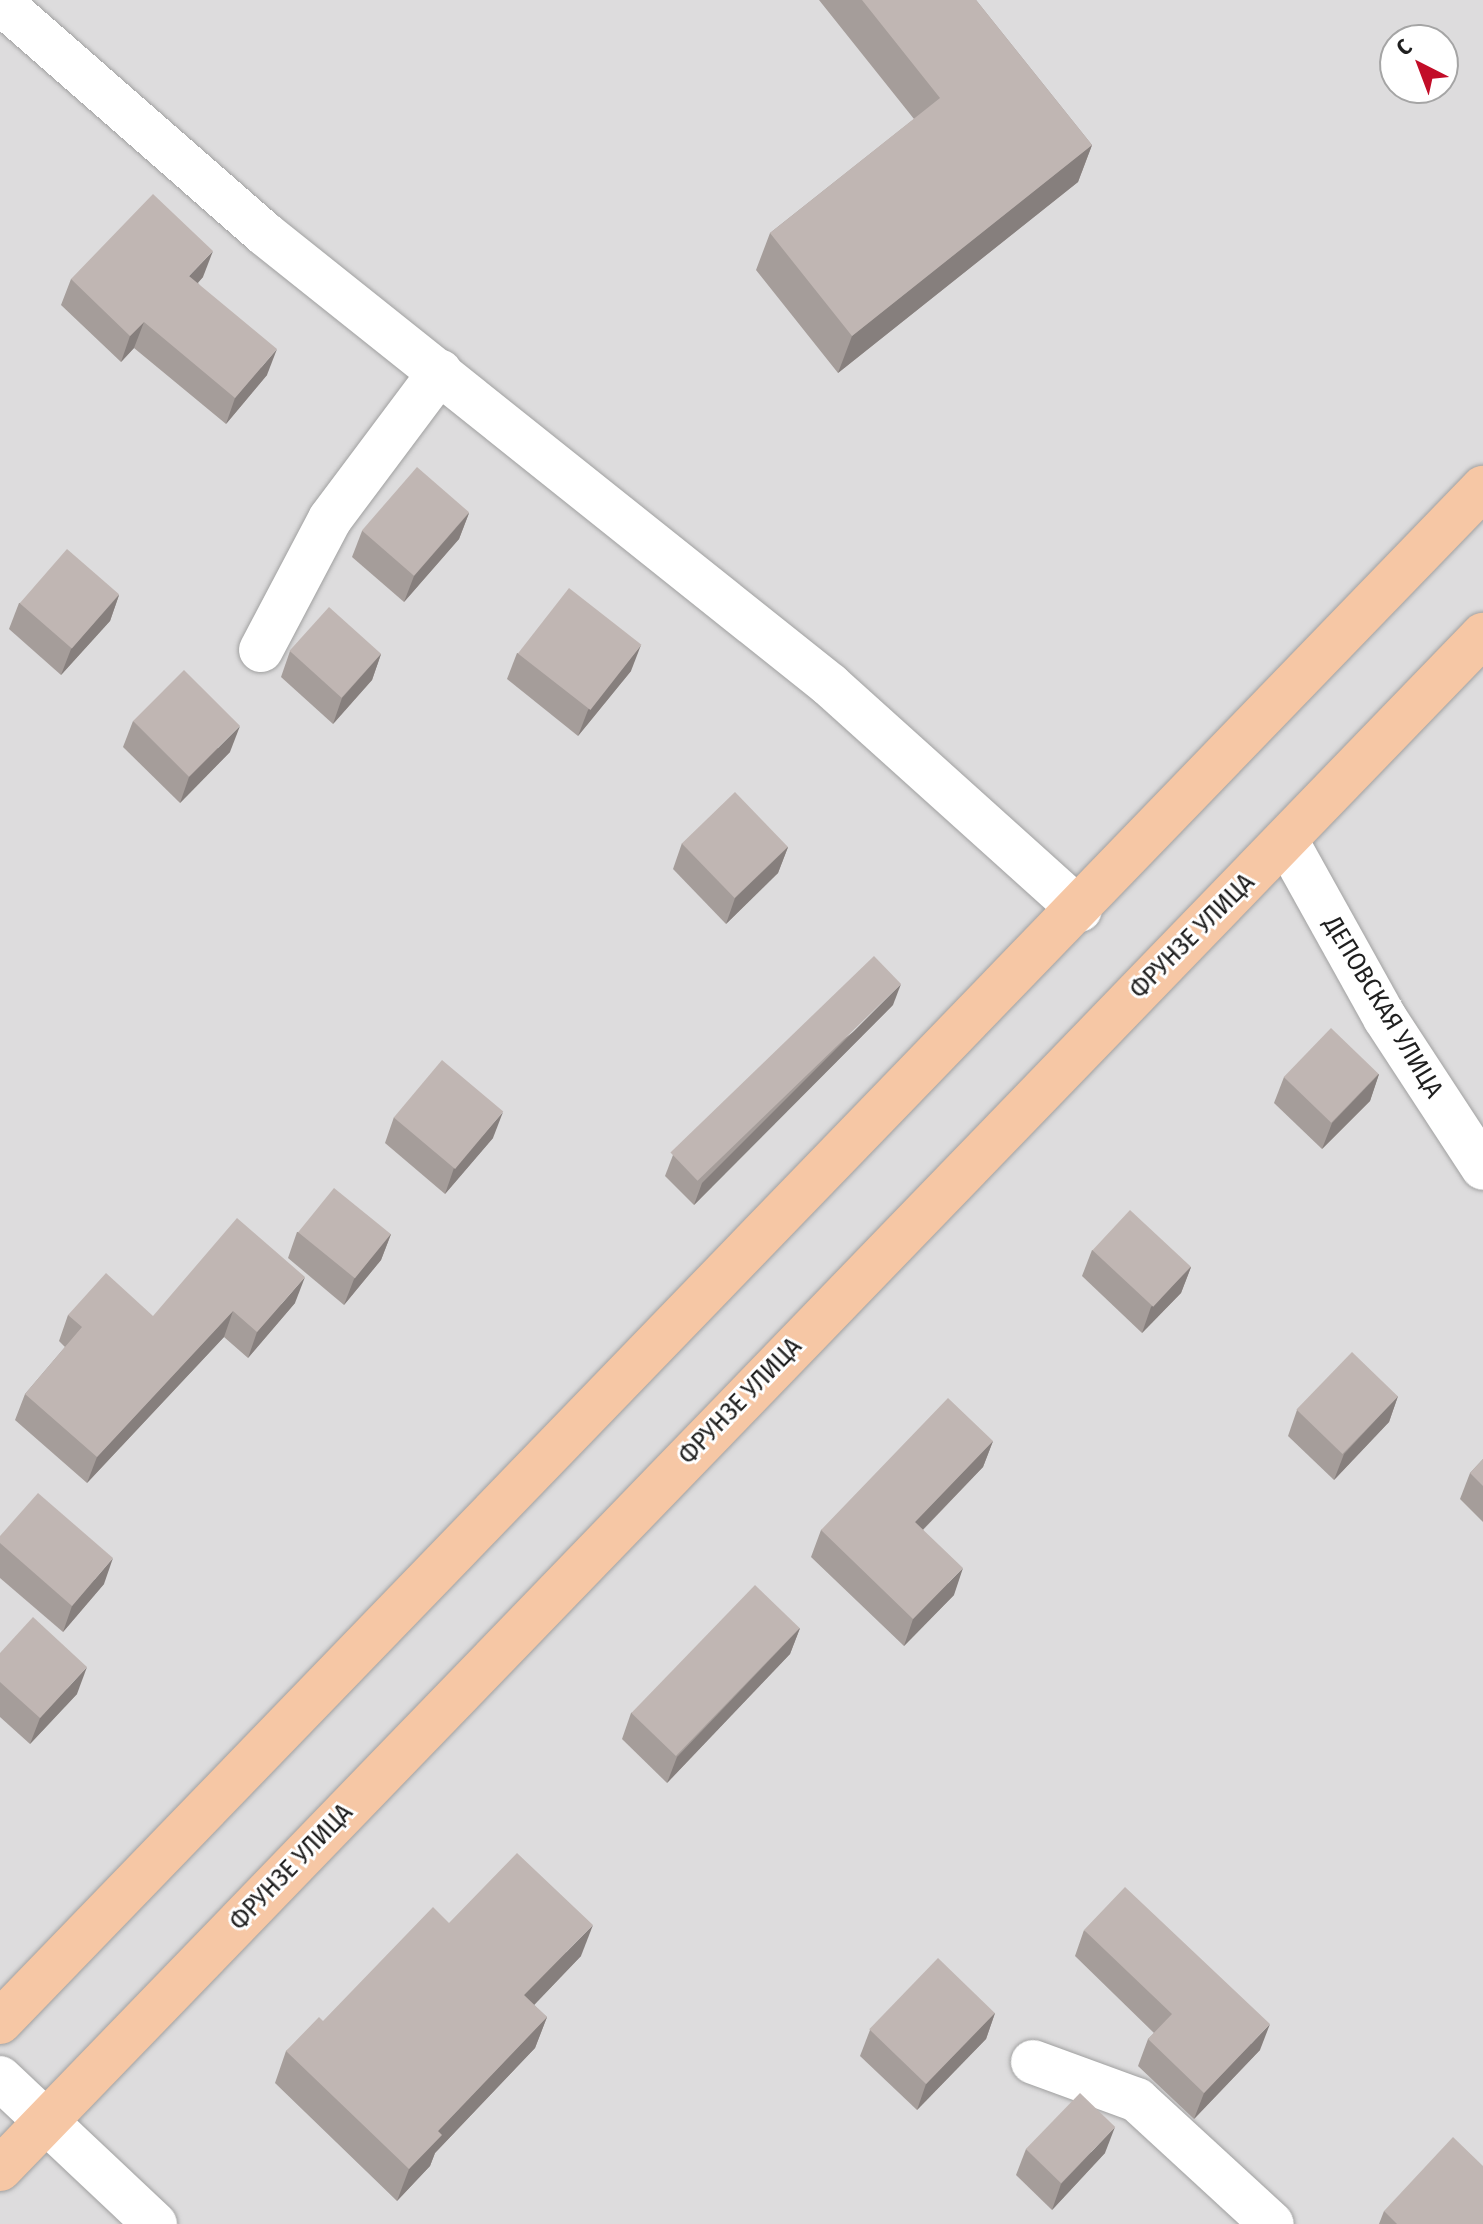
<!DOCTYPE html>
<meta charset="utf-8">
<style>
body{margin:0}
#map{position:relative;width:1483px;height:2224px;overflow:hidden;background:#efebe6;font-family:"Fira Sans Condensed",sans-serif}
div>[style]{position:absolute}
.residential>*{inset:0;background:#dddcdd}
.roads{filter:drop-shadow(0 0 2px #a0a0a0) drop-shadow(0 0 2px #a0a0a0)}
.minor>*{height:44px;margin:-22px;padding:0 22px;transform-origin:22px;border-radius:22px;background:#fff}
.major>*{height:44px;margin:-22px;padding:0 22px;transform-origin:22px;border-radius:22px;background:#f6c7a5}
.wall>*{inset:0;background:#a59d9a}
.shaded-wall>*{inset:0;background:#867f7d}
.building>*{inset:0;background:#c0b6b3;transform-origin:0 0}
span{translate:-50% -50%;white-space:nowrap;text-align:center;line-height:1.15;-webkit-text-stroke:6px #fff;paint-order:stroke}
.street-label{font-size:26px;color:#1f1f1f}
.north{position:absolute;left:1379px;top:24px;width:80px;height:80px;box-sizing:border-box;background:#fff;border:2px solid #a5a5a5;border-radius:50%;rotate:318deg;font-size:22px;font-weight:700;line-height:32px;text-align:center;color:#1f1f1f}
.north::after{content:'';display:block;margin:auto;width:28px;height:36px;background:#c20d28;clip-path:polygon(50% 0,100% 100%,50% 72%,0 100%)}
</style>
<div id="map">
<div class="residential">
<i style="clip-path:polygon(evenodd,0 0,1483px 0,1483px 2224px,0 2224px,0 0,1395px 40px,1443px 40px,1443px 88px,1395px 88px,1395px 40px)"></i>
</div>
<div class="roads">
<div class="minor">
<i style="left:0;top:2px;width:352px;rotate:41.2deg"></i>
<i style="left:265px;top:234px;width:723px;rotate:38.6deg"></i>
<i style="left:830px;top:685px;width:336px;rotate:42deg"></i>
<i style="left:261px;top:650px;width:148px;rotate:-62.2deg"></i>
<i style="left:330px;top:519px;width:184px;rotate:-53.2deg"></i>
<i style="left:1287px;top:842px;width:201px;rotate:60.9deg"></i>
<i style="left:1385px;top:1018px;width:179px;rotate:56.8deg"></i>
<i style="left:1033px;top:2062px;width:111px;rotate:20.1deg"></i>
<i style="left:1137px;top:2100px;width:183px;rotate:42.6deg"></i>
<i style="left:0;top:2078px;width:213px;rotate:43.3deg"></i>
</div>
<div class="major">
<i style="left:0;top:2022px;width:2134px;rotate:-45.97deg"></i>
<i style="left:0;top:2169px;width:2134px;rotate:-45.97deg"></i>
</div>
</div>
<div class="wall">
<i style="clip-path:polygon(819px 0,976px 0,1092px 145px,1078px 182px,838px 373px,756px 270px,770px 233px,914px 119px)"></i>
<i style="clip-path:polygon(203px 277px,198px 283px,267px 375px,226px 424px,134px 348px,121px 362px,61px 305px,71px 279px)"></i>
<i style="clip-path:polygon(469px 513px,459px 539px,404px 602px,352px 557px,362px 531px)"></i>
<i style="clip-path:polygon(119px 595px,110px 621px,61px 675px,9px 629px,19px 603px)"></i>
<i style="clip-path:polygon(290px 651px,381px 654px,372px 680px,333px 724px,281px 677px)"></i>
<i style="clip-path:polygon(517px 653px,631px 671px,578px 736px,507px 679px)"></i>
<i style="clip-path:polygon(133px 721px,230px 752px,180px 803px,123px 747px)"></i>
<i style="clip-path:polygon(682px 843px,788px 847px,778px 873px,726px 924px,673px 869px)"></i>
<i style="clip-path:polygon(893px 1005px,694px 1205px,665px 1176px,673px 1155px)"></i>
<i style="clip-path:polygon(1379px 1074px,1370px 1101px,1322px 1149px,1274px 1103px,1284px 1077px)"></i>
<i style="clip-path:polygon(394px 1117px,493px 1138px,445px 1194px,385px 1143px)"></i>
<i style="clip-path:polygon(297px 1232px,391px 1234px,381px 1260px,344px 1305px,288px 1258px)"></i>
<i style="clip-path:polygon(1092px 1250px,1191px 1267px,1181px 1293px,1142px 1333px,1082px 1276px)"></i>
<i style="clip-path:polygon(295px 1303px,248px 1358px,224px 1337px,87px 1483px,15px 1420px,25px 1394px,65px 1347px,59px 1341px,68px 1315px,153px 1316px)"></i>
<i style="clip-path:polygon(1398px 1396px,1389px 1422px,1334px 1480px,1288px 1436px,1297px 1410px)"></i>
<i style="clip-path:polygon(993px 1441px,983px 1467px,923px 1530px,954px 1595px,904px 1646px,811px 1557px,821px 1530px)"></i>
<i style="clip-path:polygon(1483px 1459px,1483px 1522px,1460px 1499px,1470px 1473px)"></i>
<i style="clip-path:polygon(0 1536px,104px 1584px,63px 1632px,0 1578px)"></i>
<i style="clip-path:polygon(800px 1628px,790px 1654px,667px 1783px,622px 1739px,631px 1713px)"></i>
<i style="clip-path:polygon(0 1653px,77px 1694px,30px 1744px,0 1717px)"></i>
<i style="clip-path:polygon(449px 1923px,581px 1956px,534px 2005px,547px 2017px,535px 2048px,435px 2153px,430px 2166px,397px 2201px,275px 2083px,286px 2051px)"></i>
<i style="clip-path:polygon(1084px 1930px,1260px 2050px,1194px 2119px,1138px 2066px,1148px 2039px,1154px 2033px,1075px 1956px)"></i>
<i style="clip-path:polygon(995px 2013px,986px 2039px,917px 2110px,860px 2056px,870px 2030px)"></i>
<i style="clip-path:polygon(1026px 2149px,1105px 2153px,1052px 2210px,1016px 2175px)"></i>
<i style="clip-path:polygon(1384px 2211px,1483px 2224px,1379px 2224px)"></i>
</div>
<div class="shaded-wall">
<i style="clip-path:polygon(1092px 145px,1078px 182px,838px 373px,852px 336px)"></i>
<i style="clip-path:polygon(213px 251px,203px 277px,180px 302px,189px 276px)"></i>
<i style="clip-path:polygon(144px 322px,134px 348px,121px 362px,130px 336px)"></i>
<i style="clip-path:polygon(277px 349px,267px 375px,226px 424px,235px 398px)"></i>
<i style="clip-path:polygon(469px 513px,459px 539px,404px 602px,414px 576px)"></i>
<i style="clip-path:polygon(119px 595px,110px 621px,61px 675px,71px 649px)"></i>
<i style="clip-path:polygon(641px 645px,631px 671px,578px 736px,588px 710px)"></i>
<i style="clip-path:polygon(381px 654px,372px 680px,333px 724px,342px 698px)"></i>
<i style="clip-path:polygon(240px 726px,230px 752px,180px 803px,189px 777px)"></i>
<i style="clip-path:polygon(788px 847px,778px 873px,726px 924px,735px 898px)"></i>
<i style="clip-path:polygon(901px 984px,893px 1005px,694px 1205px,702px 1183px)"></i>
<i style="clip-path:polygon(1379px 1074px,1370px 1101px,1322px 1149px,1332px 1123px)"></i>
<i style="clip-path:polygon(503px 1112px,493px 1138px,445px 1194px,454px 1168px)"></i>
<i style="clip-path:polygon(391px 1234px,381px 1260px,344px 1305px,354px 1279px)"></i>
<i style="clip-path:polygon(1191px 1267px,1181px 1293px,1142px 1333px,1151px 1307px)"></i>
<i style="clip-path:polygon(305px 1277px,295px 1303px,248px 1358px,257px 1332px)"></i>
<i style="clip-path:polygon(233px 1311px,224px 1337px,87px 1483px,97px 1457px)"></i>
<i style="clip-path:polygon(1398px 1396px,1389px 1422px,1334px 1480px,1344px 1454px)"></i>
<i style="clip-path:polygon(993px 1441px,983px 1467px,905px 1548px,915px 1522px)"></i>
<i style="clip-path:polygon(113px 1558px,104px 1584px,63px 1632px,72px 1606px)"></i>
<i style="clip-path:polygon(963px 1568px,954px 1595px,904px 1646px,913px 1619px)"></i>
<i style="clip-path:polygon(800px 1628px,790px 1654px,667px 1783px,677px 1757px)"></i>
<i style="clip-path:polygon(87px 1667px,77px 1694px,30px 1744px,40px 1718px)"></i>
<i style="clip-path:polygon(593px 1925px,581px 1956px,513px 2027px,524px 1995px)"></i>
<i style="clip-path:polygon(995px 2013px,986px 2039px,917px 2110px,926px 2084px)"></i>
<i style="clip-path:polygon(547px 2017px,535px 2048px,435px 2153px,430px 2166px,397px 2201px,409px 2169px,438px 2131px)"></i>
<i style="clip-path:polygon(1270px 2024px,1260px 2050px,1194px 2119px,1204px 2093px)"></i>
<i style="clip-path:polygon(1115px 2127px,1105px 2153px,1052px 2210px,1061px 2184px)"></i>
</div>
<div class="building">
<i style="clip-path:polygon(862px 0,976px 0,1092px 145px,852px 336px,770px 233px,940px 98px)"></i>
<i style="clip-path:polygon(153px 194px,213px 251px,189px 276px,277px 349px,235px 398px,144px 322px,130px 336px,71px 279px)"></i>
<i style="left:417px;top:467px;width:69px;height:84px;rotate:41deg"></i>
<i style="left:67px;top:549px;width:69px;height:72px;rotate:41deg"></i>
<i style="left:569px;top:588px;width:92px;height:83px;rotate:38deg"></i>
<i style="left:329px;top:607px;width:70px;height:59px;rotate:42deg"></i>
<i style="left:184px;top:670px;width:79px;height:72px;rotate:45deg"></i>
<i style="left:735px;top:792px;width:76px;height:74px;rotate:46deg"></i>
<i style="left:874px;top:956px;width:39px;height:283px;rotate:46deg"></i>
<i style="left:1331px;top:1028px;width:66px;height:68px;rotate:44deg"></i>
<i style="left:442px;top:1060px;width:80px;height:75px;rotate:40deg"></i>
<i style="left:334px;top:1188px;width:73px;height:57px;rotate:39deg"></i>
<i style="left:1130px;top:1210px;width:83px;height:55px;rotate:43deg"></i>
<i style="clip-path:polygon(237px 1218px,305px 1277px,257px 1332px,233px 1311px,97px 1457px,25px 1394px,82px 1327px,68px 1315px,106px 1273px,153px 1316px)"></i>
<i style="left:1352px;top:1352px;width:64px;height:80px;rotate:44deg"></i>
<i style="clip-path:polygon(948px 1398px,993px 1441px,915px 1522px,963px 1568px,913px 1619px,821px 1530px)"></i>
<i style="clip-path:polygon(1483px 1459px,1483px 1486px,1470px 1473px)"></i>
<i style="clip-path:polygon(38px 1493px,113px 1558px,72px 1606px,0 1543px,0 1536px)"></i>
<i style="left:755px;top:1585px;width:62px;height:178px;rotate:44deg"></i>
<i style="clip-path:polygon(33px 1617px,87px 1667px,40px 1718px,0 1682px,0 1653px)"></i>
<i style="clip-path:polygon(517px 1853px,593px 1925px,524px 1995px,547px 2017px,438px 2131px,442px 2135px,409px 2169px,286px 2051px,319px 2017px,323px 2021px,433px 1907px,449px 1923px)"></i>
<i style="clip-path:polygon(1125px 1887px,1270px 2024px,1204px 2093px,1148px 2039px,1172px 2014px,1084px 1930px)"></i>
<i style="left:938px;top:1958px;width:79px;height:99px;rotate:44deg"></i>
<i style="left:1080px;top:2093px;width:49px;height:78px;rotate:44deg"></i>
<i style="clip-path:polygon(1453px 2137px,1483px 2166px,1483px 2224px,1397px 2224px,1384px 2211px)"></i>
</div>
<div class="street-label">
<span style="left:1192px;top:936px;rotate:-45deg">ФРУНЗЕ УЛИЦА</span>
<span style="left:1383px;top:1007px;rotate:59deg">ДЕПОВСКАЯ УЛИЦА</span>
<span style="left:740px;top:1401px;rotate:-46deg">ФРУНЗЕ УЛИЦА</span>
<span style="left:291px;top:1867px;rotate:-46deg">ФРУНЗЕ УЛИЦА</span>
</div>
<div class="north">С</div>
</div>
